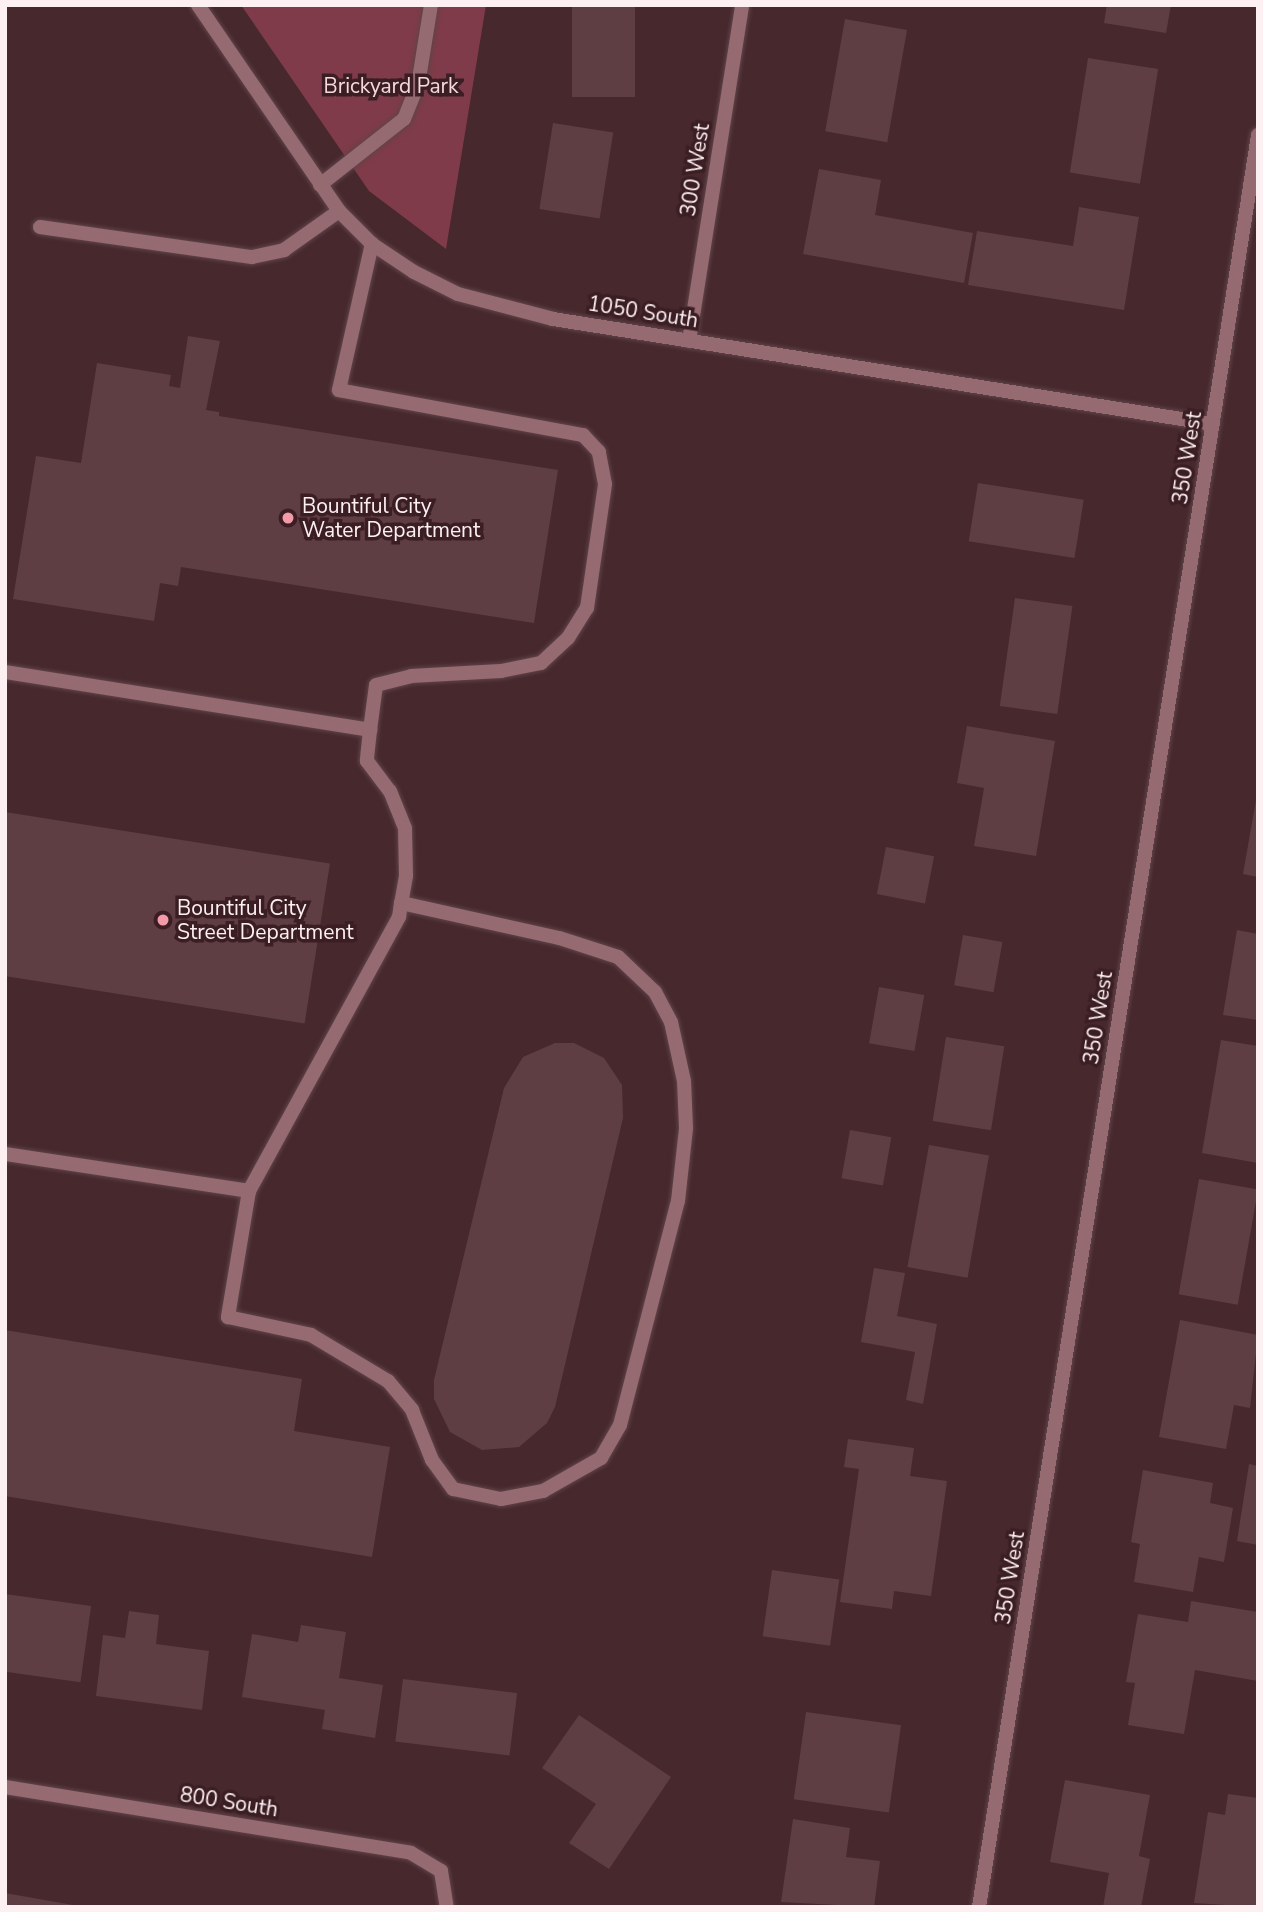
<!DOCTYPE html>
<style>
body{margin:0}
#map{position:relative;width:1263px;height:1912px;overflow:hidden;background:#46282d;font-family:"Nunito Sans",sans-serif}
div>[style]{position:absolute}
.green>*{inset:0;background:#7f3b49}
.building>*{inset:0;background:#5f3e43;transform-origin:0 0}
.roads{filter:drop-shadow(0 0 2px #604449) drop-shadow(0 0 2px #604449)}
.lane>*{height:14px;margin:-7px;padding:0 7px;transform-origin:7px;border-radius:7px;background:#966a71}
.street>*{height:14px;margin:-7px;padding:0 7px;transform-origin:7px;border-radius:7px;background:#966a71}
.dots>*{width:19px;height:19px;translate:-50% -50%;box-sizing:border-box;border:4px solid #3b1e23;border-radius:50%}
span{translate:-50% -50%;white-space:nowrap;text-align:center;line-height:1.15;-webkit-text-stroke:7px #3b1e23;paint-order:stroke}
.park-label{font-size:21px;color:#f4d8dc}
.street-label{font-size:21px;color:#fdf0f2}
.poi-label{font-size:21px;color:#fdf0f2}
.left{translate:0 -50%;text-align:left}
.frame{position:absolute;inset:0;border:7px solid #fdf0f2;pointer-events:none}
</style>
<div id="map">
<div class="green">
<i style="clip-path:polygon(241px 5px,486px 5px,446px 249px,369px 191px)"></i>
</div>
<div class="building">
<i style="left:572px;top:5px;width:63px;height:92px"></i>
<i style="clip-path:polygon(1107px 5px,1171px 5px,1166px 33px,1104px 23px)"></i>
<i style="left:845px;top:19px;width:63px;height:114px;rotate:10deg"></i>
<i style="left:1088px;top:58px;width:71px;height:116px;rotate:9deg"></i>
<i style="left:553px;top:123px;width:61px;height:87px;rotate:9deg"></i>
<i style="clip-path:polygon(819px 169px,881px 180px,875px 215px,973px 233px,964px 283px,803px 254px)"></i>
<i style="clip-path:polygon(1079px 207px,1139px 217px,1124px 310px,968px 285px,977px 231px,1073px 246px)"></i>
<i style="clip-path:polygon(188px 336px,220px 341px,206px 410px,219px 412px,219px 416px,558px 470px,534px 623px,181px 567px,178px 586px,160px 583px,154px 621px,13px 599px,36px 456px,81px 463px,97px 363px,171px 375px,169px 386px,180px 388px)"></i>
<i style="left:978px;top:483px;width:107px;height:59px;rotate:9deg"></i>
<i style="left:1015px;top:598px;width:58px;height:109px;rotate:8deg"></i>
<i style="clip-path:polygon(967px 726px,1055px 741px,1036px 856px,974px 846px,984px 788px,957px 783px)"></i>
<i style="clip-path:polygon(1256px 800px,1258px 800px,1258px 877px,1243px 874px)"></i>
<i style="left:5px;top:812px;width:329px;height:162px;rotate:9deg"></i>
<i style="left:886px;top:847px;width:49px;height:48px;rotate:11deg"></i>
<i style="clip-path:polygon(1237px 930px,1258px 934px,1258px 1020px,1223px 1015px)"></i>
<i style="left:963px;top:935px;width:40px;height:51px;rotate:10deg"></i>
<i style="left:879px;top:987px;width:46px;height:57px;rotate:10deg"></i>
<i style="left:946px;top:1037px;width:59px;height:85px;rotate:9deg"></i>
<i style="clip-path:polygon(1221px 1040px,1258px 1046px,1258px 1163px,1202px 1153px)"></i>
<i style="clip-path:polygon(555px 1043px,574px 1043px,604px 1058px,622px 1085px,623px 1118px,555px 1407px,547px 1423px,519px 1447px,482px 1450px,450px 1432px,434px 1399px,434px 1380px,504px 1088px,523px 1057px)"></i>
<i style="left:850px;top:1130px;width:42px;height:49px;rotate:10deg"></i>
<i style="left:929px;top:1145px;width:61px;height:124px;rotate:10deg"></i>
<i style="left:1199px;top:1179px;width:60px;height:117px;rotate:10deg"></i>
<i style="clip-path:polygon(874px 1268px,905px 1273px,897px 1316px,937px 1324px,923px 1404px,906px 1400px,915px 1352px,861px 1342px)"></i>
<i style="clip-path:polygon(1180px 1320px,1258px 1335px,1250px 1408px,1234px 1405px,1226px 1449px,1159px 1437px)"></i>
<i style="clip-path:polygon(5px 1330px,302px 1379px,294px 1431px,390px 1447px,372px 1557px,5px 1496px)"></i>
<i style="clip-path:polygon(848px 1439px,914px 1448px,910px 1476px,947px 1481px,931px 1596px,894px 1591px,892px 1609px,840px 1602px,859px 1469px,844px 1467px)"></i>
<i style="clip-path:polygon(1249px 1464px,1258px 1466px,1258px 1545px,1237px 1541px)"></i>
<i style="clip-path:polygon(1143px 1470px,1213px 1483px,1210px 1503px,1233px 1508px,1224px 1562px,1199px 1557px,1193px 1592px,1134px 1582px,1140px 1544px,1131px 1542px)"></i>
<i style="left:772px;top:1570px;width:68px;height:67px;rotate:8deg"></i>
<i style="left:5px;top:1594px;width:87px;height:77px;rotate:8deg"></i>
<i style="clip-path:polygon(1191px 1601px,1258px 1612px,1258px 1681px,1195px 1670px,1184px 1734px,1128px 1725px,1135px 1683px,1126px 1682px,1138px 1614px,1188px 1622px)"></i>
<i style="clip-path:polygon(129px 1611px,159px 1615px,156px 1644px,209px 1651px,202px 1710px,96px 1696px,103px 1635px,125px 1638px)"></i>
<i style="clip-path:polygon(301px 1625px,346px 1632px,339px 1678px,383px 1685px,375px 1738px,322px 1729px,325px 1710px,242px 1697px,252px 1634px,298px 1642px)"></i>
<i style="left:403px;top:1679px;width:115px;height:63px;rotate:7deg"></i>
<i style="left:806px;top:1712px;width:96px;height:88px;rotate:8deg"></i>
<i style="clip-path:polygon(579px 1715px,671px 1777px,609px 1869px,569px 1843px,596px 1804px,542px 1768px)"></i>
<i style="clip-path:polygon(1065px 1780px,1150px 1795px,1139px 1856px,1150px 1859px,1141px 1907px,1103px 1907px,1109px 1873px,1050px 1862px)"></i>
<i style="clip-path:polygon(1228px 1794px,1258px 1798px,1258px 1907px,1194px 1903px,1208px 1812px,1225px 1815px)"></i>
<i style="clip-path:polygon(793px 1819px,850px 1828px,846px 1857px,880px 1861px,874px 1907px,781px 1902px)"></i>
<i style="clip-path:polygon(5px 1893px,73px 1905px,73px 1907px,5px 1907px)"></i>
</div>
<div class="roads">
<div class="lane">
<i style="left:320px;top:185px;width:107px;rotate:-38.2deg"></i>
<i style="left:404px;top:119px;width:37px;rotate:-68deg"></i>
<i style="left:418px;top:85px;width:81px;rotate:-80.8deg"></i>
<i style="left:40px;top:227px;width:214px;rotate:8.1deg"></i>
<i style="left:252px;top:257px;width:33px;rotate:-12deg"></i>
<i style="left:284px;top:250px;width:67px;rotate:-35.3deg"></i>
<i style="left:5px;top:672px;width:370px;rotate:9deg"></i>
<i style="left:370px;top:730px;width:31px;rotate:96deg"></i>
<i style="left:367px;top:761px;width:38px;rotate:53deg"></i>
<i style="left:390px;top:791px;width:40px;rotate:68deg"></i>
<i style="left:405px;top:828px;width:48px;rotate:88.8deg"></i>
<i style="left:406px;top:876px;width:27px;rotate:100deg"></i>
<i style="left:401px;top:903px;width:14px;rotate:98deg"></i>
<i style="left:399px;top:917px;width:312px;rotate:118.7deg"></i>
<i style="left:249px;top:1191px;width:128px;rotate:99.5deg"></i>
<i style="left:228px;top:1317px;width:85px;rotate:12.2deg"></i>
<i style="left:311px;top:1335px;width:90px;rotate:30.9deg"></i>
<i style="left:388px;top:1381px;width:38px;rotate:50deg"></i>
<i style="left:412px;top:1410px;width:54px;rotate:68.2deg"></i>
<i style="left:432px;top:1460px;width:36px;rotate:54deg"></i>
<i style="left:453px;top:1489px;width:49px;rotate:11.8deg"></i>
<i style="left:501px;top:1499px;width:43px;rotate:-10.8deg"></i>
<i style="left:543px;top:1491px;width:67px;rotate:-29.6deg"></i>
<i style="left:601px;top:1458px;width:38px;rotate:-60deg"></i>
<i style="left:620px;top:1425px;width:231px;rotate:-75.5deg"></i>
<i style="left:678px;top:1201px;width:73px;rotate:-83.7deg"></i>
<i style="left:686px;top:1128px;width:47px;rotate:-92.4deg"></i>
<i style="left:684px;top:1081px;width:60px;rotate:-102.4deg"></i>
<i style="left:671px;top:1022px;width:34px;rotate:-118deg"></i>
<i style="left:655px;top:992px;width:51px;rotate:-136.6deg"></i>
<i style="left:618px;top:957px;width:62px;rotate:-162.1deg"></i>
<i style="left:559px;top:938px;width:162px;rotate:-167.5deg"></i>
<i style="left:370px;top:730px;width:45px;rotate:-82.4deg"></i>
<i style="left:376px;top:685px;width:36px;rotate:-14deg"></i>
<i style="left:411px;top:676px;width:90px;rotate:-3.2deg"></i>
<i style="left:501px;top:671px;width:41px;rotate:-11.3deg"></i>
<i style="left:541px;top:663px;width:37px;rotate:-43deg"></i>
<i style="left:568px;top:638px;width:36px;rotate:-58deg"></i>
<i style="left:587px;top:608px;width:125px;rotate:-81.7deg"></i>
<i style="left:605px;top:484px;width:33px;rotate:-101deg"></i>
<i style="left:599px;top:452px;width:23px;rotate:-133deg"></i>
<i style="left:583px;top:435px;width:248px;rotate:-169.6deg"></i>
<i style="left:339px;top:390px;width:150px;rotate:-77.3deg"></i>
<i style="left:5px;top:1154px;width:247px;rotate:8.6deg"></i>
</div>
<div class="street">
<i style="left:198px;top:5px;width:250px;rotate:55.6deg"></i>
<i style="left:339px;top:211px;width:47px;rotate:45deg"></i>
<i style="left:372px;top:244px;width:50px;rotate:33.7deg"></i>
<i style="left:414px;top:272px;width:49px;rotate:26.6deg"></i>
<i style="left:458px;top:294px;width:98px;rotate:14.7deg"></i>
<i style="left:553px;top:319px;width:668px;rotate:9.04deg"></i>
<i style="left:689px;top:341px;width:340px;rotate:-81deg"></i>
<i style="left:5px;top:1787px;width:411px;rotate:9.2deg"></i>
<i style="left:411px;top:1853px;width:35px;rotate:31deg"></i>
<i style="left:441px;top:1871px;width:36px;rotate:81deg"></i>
<i style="left:979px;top:1907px;width:1794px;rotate:-81.05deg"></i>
</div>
</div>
<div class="dots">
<i style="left:288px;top:518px;background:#f39aa9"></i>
<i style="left:163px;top:920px;background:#f39aa9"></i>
</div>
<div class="park-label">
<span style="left:391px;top:86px">Brickyard Park</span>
</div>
<div class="street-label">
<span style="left:695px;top:170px;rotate:-81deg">300 West</span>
<span style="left:643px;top:312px;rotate:9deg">1050 South</span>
<span style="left:1187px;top:458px;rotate:-81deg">350 West</span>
<span style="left:1098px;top:1018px;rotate:-81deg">350 West</span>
<span style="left:1010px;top:1578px;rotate:-81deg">350 West</span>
<span style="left:229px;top:1802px;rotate:9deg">800 South</span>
</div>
<div class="poi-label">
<span class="left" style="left:302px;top:518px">Bountiful City<br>Water Department</span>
<span class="left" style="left:177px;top:920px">Bountiful City<br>Street Department</span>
</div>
<div class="frame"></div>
</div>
